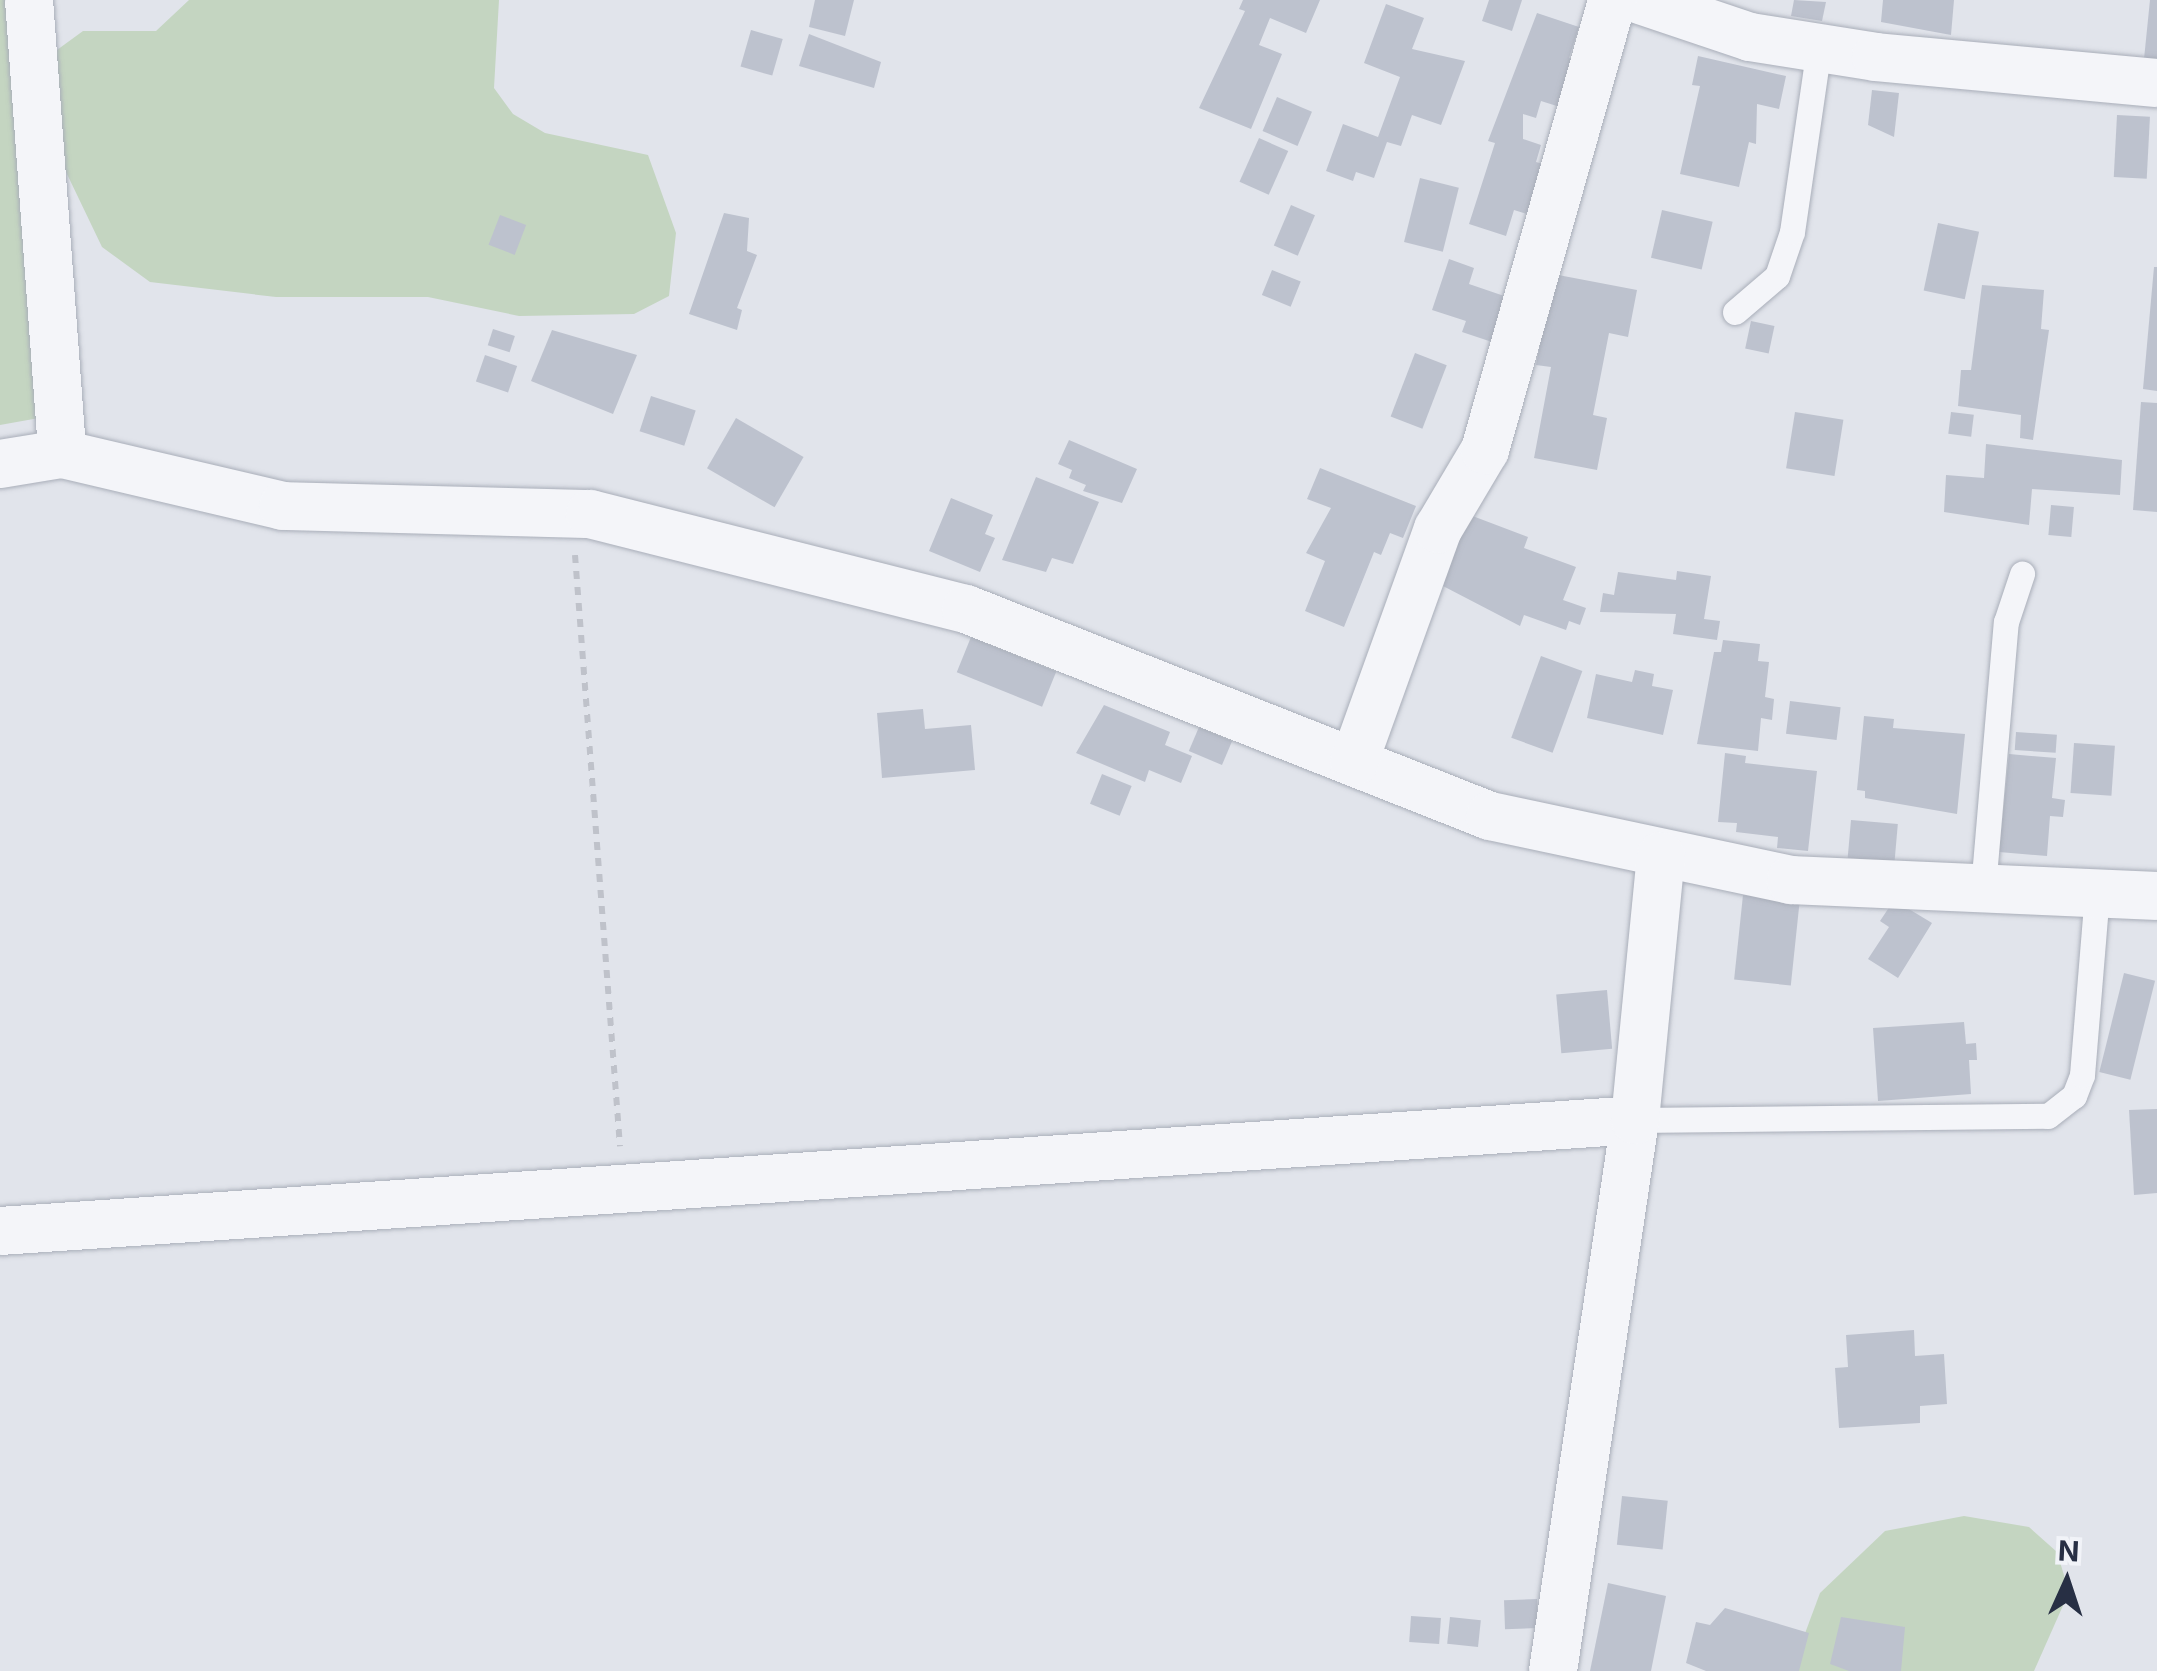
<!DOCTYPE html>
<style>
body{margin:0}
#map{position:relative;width:2157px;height:1671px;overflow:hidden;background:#e1e4eb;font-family:Inter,sans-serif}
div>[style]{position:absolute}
.green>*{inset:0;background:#c4d5c1}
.building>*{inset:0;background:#bdc2ce;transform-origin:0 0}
.path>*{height:6px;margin-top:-3px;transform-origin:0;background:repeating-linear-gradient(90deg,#bfc2ca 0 8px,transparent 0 16px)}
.roads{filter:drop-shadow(0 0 2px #a9aeb9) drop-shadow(0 0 2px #a9aeb9)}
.lane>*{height:25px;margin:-12.5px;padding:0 12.5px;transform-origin:12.5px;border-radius:12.5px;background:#f4f5f9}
.street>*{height:48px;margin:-24px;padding:0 24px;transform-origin:24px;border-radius:24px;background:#f4f5f9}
span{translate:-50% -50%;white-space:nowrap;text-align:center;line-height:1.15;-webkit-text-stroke:10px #f1f3f8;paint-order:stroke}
.north{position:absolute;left:2017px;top:1531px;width:100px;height:100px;-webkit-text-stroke:8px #f1f3f8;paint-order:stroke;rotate:3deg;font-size:28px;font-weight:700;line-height:40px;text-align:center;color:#272f44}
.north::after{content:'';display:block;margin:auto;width:35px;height:45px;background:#272f44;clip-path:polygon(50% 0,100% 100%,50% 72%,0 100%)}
</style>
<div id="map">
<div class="green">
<i style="clip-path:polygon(0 0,9px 0,39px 418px,0 425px)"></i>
<i style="clip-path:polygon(189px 0,499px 0,494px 88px,513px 114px,545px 133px,648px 155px,676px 233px,669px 296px,634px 314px,519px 316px,428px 297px,276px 297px,150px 282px,102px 247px,55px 149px,46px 58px,83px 31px,156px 31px)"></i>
<i style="clip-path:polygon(1964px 1516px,2029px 1527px,2057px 1552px,2069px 1592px,2034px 1671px,1791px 1671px,1820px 1593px,1885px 1531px)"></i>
</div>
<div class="building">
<i style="clip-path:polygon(815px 0,854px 0,845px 36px,809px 27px)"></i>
<i style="clip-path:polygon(1243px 0,1320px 0,1306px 33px,1270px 18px,1259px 45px,1282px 54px,1251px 129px,1199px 108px,1245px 11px,1239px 9px)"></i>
<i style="clip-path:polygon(1489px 0,1522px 0,1512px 31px,1482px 21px)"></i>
<i style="clip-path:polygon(1794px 0,1826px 2px,1822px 21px,1791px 16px)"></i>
<i style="clip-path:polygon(1883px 0,1954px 0,1951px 35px,1881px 22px)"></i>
<i style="clip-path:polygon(2150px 0,2157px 0,2157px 61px,2144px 59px)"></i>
<i style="clip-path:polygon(1386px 4px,1424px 18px,1412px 49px,1465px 61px,1441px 125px,1412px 115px,1401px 146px,1387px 142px,1374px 178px,1356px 172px,1353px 181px,1326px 171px,1343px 124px,1378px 137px,1400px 77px,1364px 63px)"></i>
<i style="clip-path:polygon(1537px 13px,1579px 27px,1569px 58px,1575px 60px,1560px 107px,1541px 101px,1536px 118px,1523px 114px,1523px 139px,1541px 145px,1536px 162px,1543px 164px,1527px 214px,1514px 210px,1506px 236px,1469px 224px,1495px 143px,1488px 141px)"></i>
<i style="left:751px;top:30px;width:33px;height:38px;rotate:16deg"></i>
<i style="clip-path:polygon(809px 34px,881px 62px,874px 88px,799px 66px)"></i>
<i style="clip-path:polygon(1698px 56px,1786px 76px,1779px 109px,1757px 104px,1756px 144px,1749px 142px,1739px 187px,1680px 174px,1700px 86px,1692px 85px)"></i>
<i style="clip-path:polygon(1872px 90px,1899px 93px,1894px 137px,1868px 125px)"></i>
<i style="left:1277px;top:97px;width:38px;height:37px;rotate:23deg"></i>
<i style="left:2117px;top:115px;width:33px;height:62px;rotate:3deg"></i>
<i style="left:1259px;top:138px;width:32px;height:48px;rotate:24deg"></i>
<i style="left:1420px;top:178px;width:40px;height:66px;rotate:14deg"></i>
<i style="left:1291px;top:205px;width:26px;height:44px;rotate:23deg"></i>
<i style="left:1662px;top:210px;width:52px;height:49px;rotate:13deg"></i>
<i style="clip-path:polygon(724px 213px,749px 218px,747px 251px,757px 255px,737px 308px,742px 310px,737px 330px,689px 314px)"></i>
<i style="left:500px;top:215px;width:28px;height:32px;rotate:21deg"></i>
<i style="left:1938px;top:223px;width:42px;height:69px;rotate:12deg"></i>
<i style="clip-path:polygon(1449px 259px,1474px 268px,1469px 284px,1510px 298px,1495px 343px,1462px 332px,1466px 321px,1432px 310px)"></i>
<i style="clip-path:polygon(2154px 267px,2157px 267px,2157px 391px,2143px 389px)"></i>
<i style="left:1272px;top:270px;width:31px;height:27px;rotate:22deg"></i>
<i style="clip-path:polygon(1553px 274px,1637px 290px,1628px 337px,1609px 333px,1593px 415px,1607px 418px,1597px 470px,1534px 458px,1551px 367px,1536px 365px)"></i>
<i style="clip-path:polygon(1982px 285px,2044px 290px,2041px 329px,2049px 330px,2033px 440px,2020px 438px,2021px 415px,1958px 406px,1961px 370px,1971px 370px)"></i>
<i style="left:1751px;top:321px;width:24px;height:28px;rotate:12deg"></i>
<i style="left:493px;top:329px;width:23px;height:17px;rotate:18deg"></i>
<i style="clip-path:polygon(552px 330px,637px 355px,613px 414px,531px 381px)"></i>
<i style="left:1415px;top:353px;width:34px;height:68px;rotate:21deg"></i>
<i style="left:485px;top:355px;width:34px;height:28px;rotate:19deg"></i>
<i style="left:651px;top:396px;width:47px;height:37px;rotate:18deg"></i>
<i style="clip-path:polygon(2141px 402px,2157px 403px,2157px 512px,2133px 510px)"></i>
<i style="left:1795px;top:412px;width:49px;height:57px;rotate:9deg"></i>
<i style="left:1951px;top:412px;width:23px;height:22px;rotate:7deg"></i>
<i style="left:736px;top:418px;width:78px;height:58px;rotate:30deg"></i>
<i style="clip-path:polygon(1069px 440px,1137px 469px,1122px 503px,1083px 491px,1086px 485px,1069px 478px,1072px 470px,1058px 464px)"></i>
<i style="clip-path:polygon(1986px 444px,2122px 460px,2120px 495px,2032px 489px,2029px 525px,1944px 512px,1946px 475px,1984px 478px)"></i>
<i style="clip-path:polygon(1320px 468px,1416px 506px,1403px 538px,1390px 533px,1381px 555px,1374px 552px,1344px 627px,1305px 611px,1325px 561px,1306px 553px,1331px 508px,1307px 499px)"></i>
<i style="clip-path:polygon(1036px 477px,1099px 502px,1073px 564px,1052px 558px,1046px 572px,1002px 560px)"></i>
<i style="clip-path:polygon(951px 498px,993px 515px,985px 534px,995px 538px,980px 572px,929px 551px)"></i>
<i style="left:2051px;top:505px;width:23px;height:30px;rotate:5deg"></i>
<i style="clip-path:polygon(1462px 512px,1528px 537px,1524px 548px,1576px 567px,1563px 600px,1586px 608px,1580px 625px,1569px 621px,1566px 630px,1524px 615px,1520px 626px,1443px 586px)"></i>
<i style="clip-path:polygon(1677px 571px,1711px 576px,1704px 619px,1720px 621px,1717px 640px,1673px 634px,1676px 614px,1600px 612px,1603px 593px,1614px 595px,1618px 572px,1676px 580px)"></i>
<i style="left:971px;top:637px;width:92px;height:38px;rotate:22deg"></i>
<i style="clip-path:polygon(1723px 640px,1760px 644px,1758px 661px,1769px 662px,1765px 697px,1774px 699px,1772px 720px,1761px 718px,1758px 751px,1697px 744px,1714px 652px,1721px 652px)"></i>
<i style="left:1541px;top:656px;width:44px;height:87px;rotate:20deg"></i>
<i style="clip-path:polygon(1635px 670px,1654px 674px,1652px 686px,1673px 690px,1663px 735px,1587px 718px,1596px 674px,1632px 682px)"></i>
<i style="left:1790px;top:701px;width:51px;height:33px;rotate:7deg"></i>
<i style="clip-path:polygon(1104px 705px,1170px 732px,1165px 745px,1192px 756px,1181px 783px,1149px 770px,1145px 782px,1076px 753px)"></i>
<i style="clip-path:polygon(923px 709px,925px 729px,971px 725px,975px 770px,882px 778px,877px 713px)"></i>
<i style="clip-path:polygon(1864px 716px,1894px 719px,1893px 728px,1965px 734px,1957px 814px,1865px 798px,1865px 791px,1857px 790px)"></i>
<i style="left:1199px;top:727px;width:36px;height:26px;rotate:23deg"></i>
<i style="left:2016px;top:732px;width:41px;height:18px;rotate:4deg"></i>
<i style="left:2074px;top:743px;width:41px;height:50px;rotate:4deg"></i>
<i style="clip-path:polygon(1725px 753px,1746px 756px,1745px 763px,1817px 771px,1808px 851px,1777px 848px,1778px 837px,1736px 832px,1737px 823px,1718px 822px)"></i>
<i style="clip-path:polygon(2009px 754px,2056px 758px,2052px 798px,2065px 800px,2063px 817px,2050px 816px,2047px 856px,1999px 852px)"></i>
<i style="left:1102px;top:774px;width:32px;height:32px;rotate:22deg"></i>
<i style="left:1851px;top:820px;width:47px;height:38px;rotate:5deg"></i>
<i style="left:1743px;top:895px;width:57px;height:85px;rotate:6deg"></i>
<i style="clip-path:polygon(1894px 900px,1932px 923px,1898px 978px,1868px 959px,1889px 927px,1880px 921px)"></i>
<i style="left:2124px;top:973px;width:32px;height:102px;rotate:14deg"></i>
<i style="left:1607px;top:990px;width:59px;height:51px;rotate:85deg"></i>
<i style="clip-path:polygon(1964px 1022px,1966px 1044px,1976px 1043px,1977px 1060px,1969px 1060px,1971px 1094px,1878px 1101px,1873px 1028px)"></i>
<i style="clip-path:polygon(2157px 1109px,2157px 1193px,2134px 1195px,2129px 1110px)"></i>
<i style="clip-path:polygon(1914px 1330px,1915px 1356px,1944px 1354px,1947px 1404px,1920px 1406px,1920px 1423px,1839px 1428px,1835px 1368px,1848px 1367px,1846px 1335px)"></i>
<i style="left:1622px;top:1496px;width:46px;height:49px;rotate:6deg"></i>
<i style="clip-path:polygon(1608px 1583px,1666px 1596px,1651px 1671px,1590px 1671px)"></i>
<i style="left:1537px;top:1599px;width:29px;height:33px;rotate:88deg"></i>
<i style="clip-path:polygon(1725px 1608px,1809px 1633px,1799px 1671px,1706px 1671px,1686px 1663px,1696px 1622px,1710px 1625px)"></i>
<i style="left:1411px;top:1616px;width:30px;height:26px;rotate:4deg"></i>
<i style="left:1450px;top:1617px;width:31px;height:27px;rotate:6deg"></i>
<i style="clip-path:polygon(1841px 1617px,1905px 1627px,1901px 1671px,1849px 1671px,1830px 1664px)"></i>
</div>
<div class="path">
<i style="left:575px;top:555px;width:593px;rotate:85.65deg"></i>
</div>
<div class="roads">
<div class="lane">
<i style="left:1735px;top:312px;width:55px;rotate:-40.6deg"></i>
<i style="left:1777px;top:276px;width:46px;rotate:-71.2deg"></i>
<i style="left:1792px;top:232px;width:186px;rotate:-81.7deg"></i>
<i style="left:1983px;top:888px;width:267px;rotate:-85.1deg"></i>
<i style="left:2006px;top:622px;width:51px;rotate:-71.6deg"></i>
<i style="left:1635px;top:1120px;width:413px;rotate:-0.6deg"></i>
<i style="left:2048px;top:1116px;width:33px;rotate:-38deg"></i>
<i style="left:2074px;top:1096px;width:22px;rotate:-69deg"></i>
<i style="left:2082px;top:1075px;width:182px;rotate:-85.3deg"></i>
</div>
<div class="street">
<i style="left:29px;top:0;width:455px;rotate:85.8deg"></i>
<i style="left:1640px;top:0;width:116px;rotate:18.6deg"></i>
<i style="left:1750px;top:37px;width:128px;rotate:9deg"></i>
<i style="left:1876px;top:57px;width:282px;rotate:5.3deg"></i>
<i style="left:0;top:464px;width:63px;rotate:-9.2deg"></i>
<i style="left:62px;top:454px;width:227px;rotate:13.2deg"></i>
<i style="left:283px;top:506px;width:307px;rotate:1.5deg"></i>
<i style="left:590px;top:514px;width:388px;rotate:14.2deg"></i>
<i style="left:966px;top:609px;width:563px;rotate:21.56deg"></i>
<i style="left:1490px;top:816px;width:308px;rotate:12deg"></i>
<i style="left:1791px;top:880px;width:366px;rotate:2.5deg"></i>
<i style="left:1354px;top:762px;width:248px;rotate:-70.2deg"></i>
<i style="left:1438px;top:529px;width:92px;rotate:-59.3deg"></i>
<i style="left:1485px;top:450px;width:468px;rotate:-74.2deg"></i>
<i style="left:0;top:1231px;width:1639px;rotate:-3.88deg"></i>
<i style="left:1553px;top:1671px;width:557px;rotate:-81.54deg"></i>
<i style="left:1635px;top:1120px;width:265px;rotate:-84.4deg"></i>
</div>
</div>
<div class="north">N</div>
</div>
